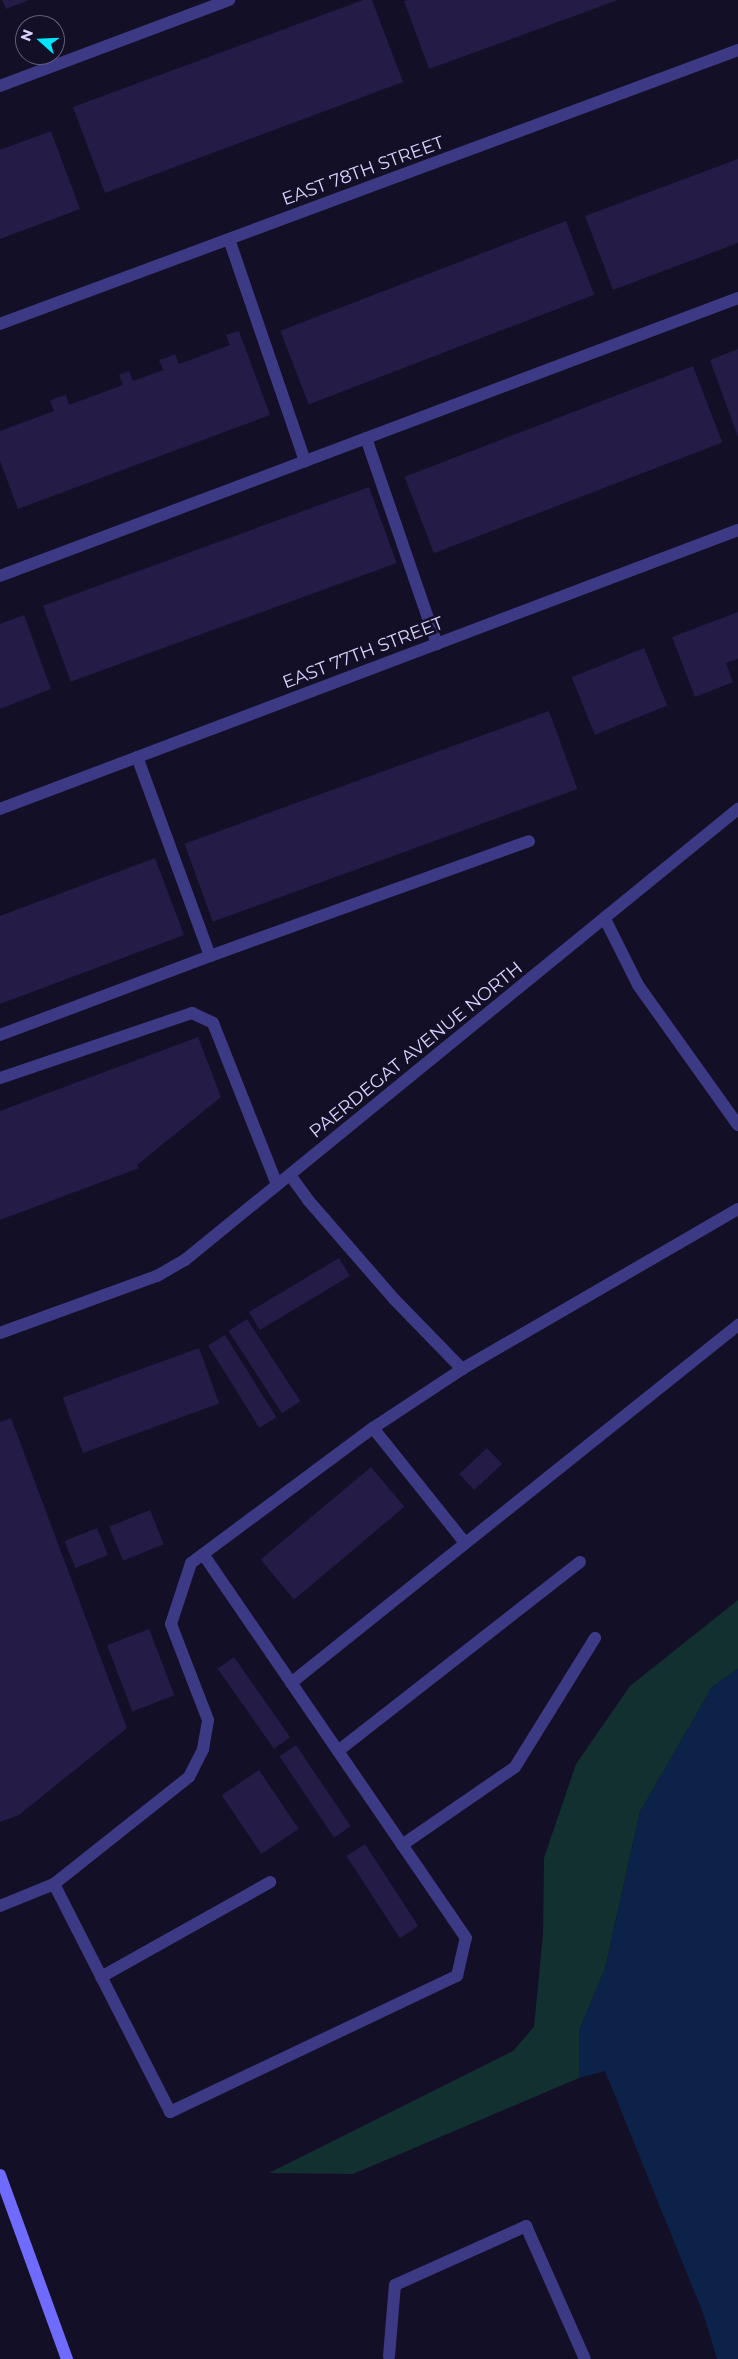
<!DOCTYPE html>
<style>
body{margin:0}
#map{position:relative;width:738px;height:2359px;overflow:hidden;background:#130f26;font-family:Montserrat,sans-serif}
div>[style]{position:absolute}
.green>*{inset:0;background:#12302f}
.water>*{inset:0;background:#0c2248}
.building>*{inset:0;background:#241b47;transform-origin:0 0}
.service>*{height:12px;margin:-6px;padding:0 6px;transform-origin:6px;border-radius:6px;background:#3d3a85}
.minor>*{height:12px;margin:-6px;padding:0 6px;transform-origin:6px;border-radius:6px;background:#3d3a85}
.secondary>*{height:12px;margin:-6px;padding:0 6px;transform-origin:6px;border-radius:6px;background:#6f6bff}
span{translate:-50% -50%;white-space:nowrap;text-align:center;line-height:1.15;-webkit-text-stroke:5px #130f26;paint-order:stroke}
.street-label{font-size:18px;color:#d9d4ff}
.north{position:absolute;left:15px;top:15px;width:50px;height:50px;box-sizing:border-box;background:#130f26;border:1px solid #625e7d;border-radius:50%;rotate:290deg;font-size:14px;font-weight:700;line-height:20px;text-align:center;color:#d9d4ff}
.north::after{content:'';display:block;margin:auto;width:18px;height:22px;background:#00e5ff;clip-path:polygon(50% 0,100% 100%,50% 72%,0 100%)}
</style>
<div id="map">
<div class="green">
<i style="clip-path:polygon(738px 1600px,738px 1669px,712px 1687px,640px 1812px,605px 1969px,579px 2031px,579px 2078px,353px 2174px,269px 2173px,513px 2051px,534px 2027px,543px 1934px,544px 1858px,576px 1764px,630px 1686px)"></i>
</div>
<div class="water">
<i style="clip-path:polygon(738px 1669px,738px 2359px,717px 2359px,703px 2313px,605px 2071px,579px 2078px,579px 2031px,605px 1969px,640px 1812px,712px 1687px)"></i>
</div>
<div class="building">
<i style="clip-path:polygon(2px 0,29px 0,6px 9px)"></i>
<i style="clip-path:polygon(363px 0,372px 0,403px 82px,105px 193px,73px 107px)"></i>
<i style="clip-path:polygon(408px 0,618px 0,429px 69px,404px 1px)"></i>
<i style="clip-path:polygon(51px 131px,80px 209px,0 239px,0 150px)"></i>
<i style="clip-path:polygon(738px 159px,738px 243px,613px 290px,585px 216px)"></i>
<i style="left:566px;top:221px;width:79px;height:306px;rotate:69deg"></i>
<i style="clip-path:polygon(239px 331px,270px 415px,18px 509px,0 461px,0 431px,54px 411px,50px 401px,55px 398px,66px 395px,69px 405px,123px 385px,119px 375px,129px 371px,133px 381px,163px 370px,159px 360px,166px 358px,175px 354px,179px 364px,230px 345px,226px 335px)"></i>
<i style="clip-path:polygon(738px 349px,738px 437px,710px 360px)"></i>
<i style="left:693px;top:366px;width:82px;height:309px;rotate:69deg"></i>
<i style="left:369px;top:487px;width:81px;height:347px;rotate:70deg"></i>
<i style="clip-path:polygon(738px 612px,738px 659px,726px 663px,733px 682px,695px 697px,672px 637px)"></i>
<i style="clip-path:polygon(24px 615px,51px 689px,0 709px,0 624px)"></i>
<i style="left:644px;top:648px;width:62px;height:78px;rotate:68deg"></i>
<i style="left:549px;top:711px;width:83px;height:388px;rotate:70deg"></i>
<i style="clip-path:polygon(155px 858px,184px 935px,0 1004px,0 916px)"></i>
<i style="clip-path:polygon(198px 1037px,221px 1097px,137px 1165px,139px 1168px,0 1220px,0 1111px)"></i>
<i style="left:339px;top:1258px;width:21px;height:105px;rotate:59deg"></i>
<i style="left:247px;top:1319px;width:98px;height:22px;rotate:57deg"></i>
<i style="left:225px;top:1335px;width:97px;height:20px;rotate:58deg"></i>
<i style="left:199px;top:1348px;width:59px;height:145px;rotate:70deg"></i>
<i style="clip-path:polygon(11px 1418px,127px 1728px,19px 1815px,0 1822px,0 1422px)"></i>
<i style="left:487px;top:1448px;width:22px;height:38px;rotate:47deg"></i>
<i style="left:371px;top:1467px;width:52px;height:144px;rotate:50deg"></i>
<i style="left:150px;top:1510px;width:37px;height:44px;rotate:68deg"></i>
<i style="left:97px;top:1528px;width:29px;height:35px;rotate:68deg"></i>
<i style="left:149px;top:1629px;width:71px;height:45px;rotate:69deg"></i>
<i style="left:234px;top:1657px;width:98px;height:20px;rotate:55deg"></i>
<i style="left:296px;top:1745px;width:98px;height:20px;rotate:56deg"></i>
<i style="left:259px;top:1770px;width:71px;height:45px;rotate:56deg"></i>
<i style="left:365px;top:1844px;width:98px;height:22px;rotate:57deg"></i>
</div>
<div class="service">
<i style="left:0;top:86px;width:245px;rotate:-20.6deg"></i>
<i style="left:229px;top:239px;width:235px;rotate:71.1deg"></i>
<i style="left:366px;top:438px;width:218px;rotate:71deg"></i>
<i style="left:0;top:576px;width:789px;rotate:-20.64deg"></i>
<i style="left:605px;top:919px;width:74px;rotate:63.4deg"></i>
<i style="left:638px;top:985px;width:172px;rotate:54.5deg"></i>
<i style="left:210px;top:956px;width:339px;rotate:-19.8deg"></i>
<i style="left:0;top:1035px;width:224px;rotate:-20.6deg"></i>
<i style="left:210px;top:956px;width:212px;rotate:-110.1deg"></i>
<i style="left:0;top:1078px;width:203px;rotate:-18.7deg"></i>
<i style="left:192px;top:1013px;width:23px;rotate:25deg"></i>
<i style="left:213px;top:1023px;width:174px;rotate:68.4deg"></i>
<i style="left:290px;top:1175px;width:31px;rotate:54deg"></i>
<i style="left:308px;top:1200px;width:131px;rotate:49deg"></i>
<i style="left:394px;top:1299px;width:98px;rotate:45.8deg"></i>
<i style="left:373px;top:1428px;width:147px;rotate:51.3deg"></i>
<i style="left:291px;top:1683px;width:573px;rotate:-38.69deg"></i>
<i style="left:338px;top:1751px;width:307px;rotate:-38deg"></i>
<i style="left:402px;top:1845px;width:137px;rotate:-34.6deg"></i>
<i style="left:515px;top:1767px;width:152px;rotate:-58.2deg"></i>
<i style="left:54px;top:1884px;width:256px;rotate:63deg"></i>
<i style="left:170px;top:2112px;width:318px;rotate:-25.4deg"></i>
<i style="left:457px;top:1976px;width:39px;rotate:-77deg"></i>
<i style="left:466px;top:1938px;width:465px;rotate:-124.4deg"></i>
<i style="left:0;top:1906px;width:58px;rotate:-22.2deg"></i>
<i style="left:54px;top:1884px;width:172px;rotate:-38.4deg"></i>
<i style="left:189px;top:1777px;width:31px;rotate:-63deg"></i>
<i style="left:203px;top:1749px;width:29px;rotate:-80deg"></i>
<i style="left:208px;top:1720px;width:103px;rotate:-111.1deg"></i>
<i style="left:171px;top:1624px;width:64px;rotate:-71.8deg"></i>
<i style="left:191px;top:1563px;width:227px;rotate:-36.6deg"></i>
<i style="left:373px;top:1428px;width:107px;rotate:-33.5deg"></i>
<i style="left:462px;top:1369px;width:319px;rotate:-30.1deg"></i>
<i style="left:101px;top:1977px;width:194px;rotate:-29.3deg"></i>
<i style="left:389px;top:2356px;width:71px;rotate:-85.2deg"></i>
<i style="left:395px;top:2285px;width:144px;rotate:-24.2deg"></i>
<i style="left:526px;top:2226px;width:145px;rotate:66.1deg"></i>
</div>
<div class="minor">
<i style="left:0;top:324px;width:787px;rotate:-20.37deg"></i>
<i style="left:0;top:809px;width:789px;rotate:-20.71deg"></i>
<i style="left:0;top:1333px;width:167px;rotate:-20deg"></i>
<i style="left:157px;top:1276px;width:32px;rotate:-30deg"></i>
<i style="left:185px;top:1260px;width:714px;rotate:-39.2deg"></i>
</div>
<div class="secondary">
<i style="left:0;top:2175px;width:196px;rotate:70deg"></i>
</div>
<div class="street-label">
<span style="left:363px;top:171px;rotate:-20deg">EAST 78TH STREET</span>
<span style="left:363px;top:653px;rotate:-21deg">EAST 77TH STREET</span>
<span style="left:416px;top:1050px;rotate:-39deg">PAERDEGAT AVENUE NORTH</span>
</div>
<div class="north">N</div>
</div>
